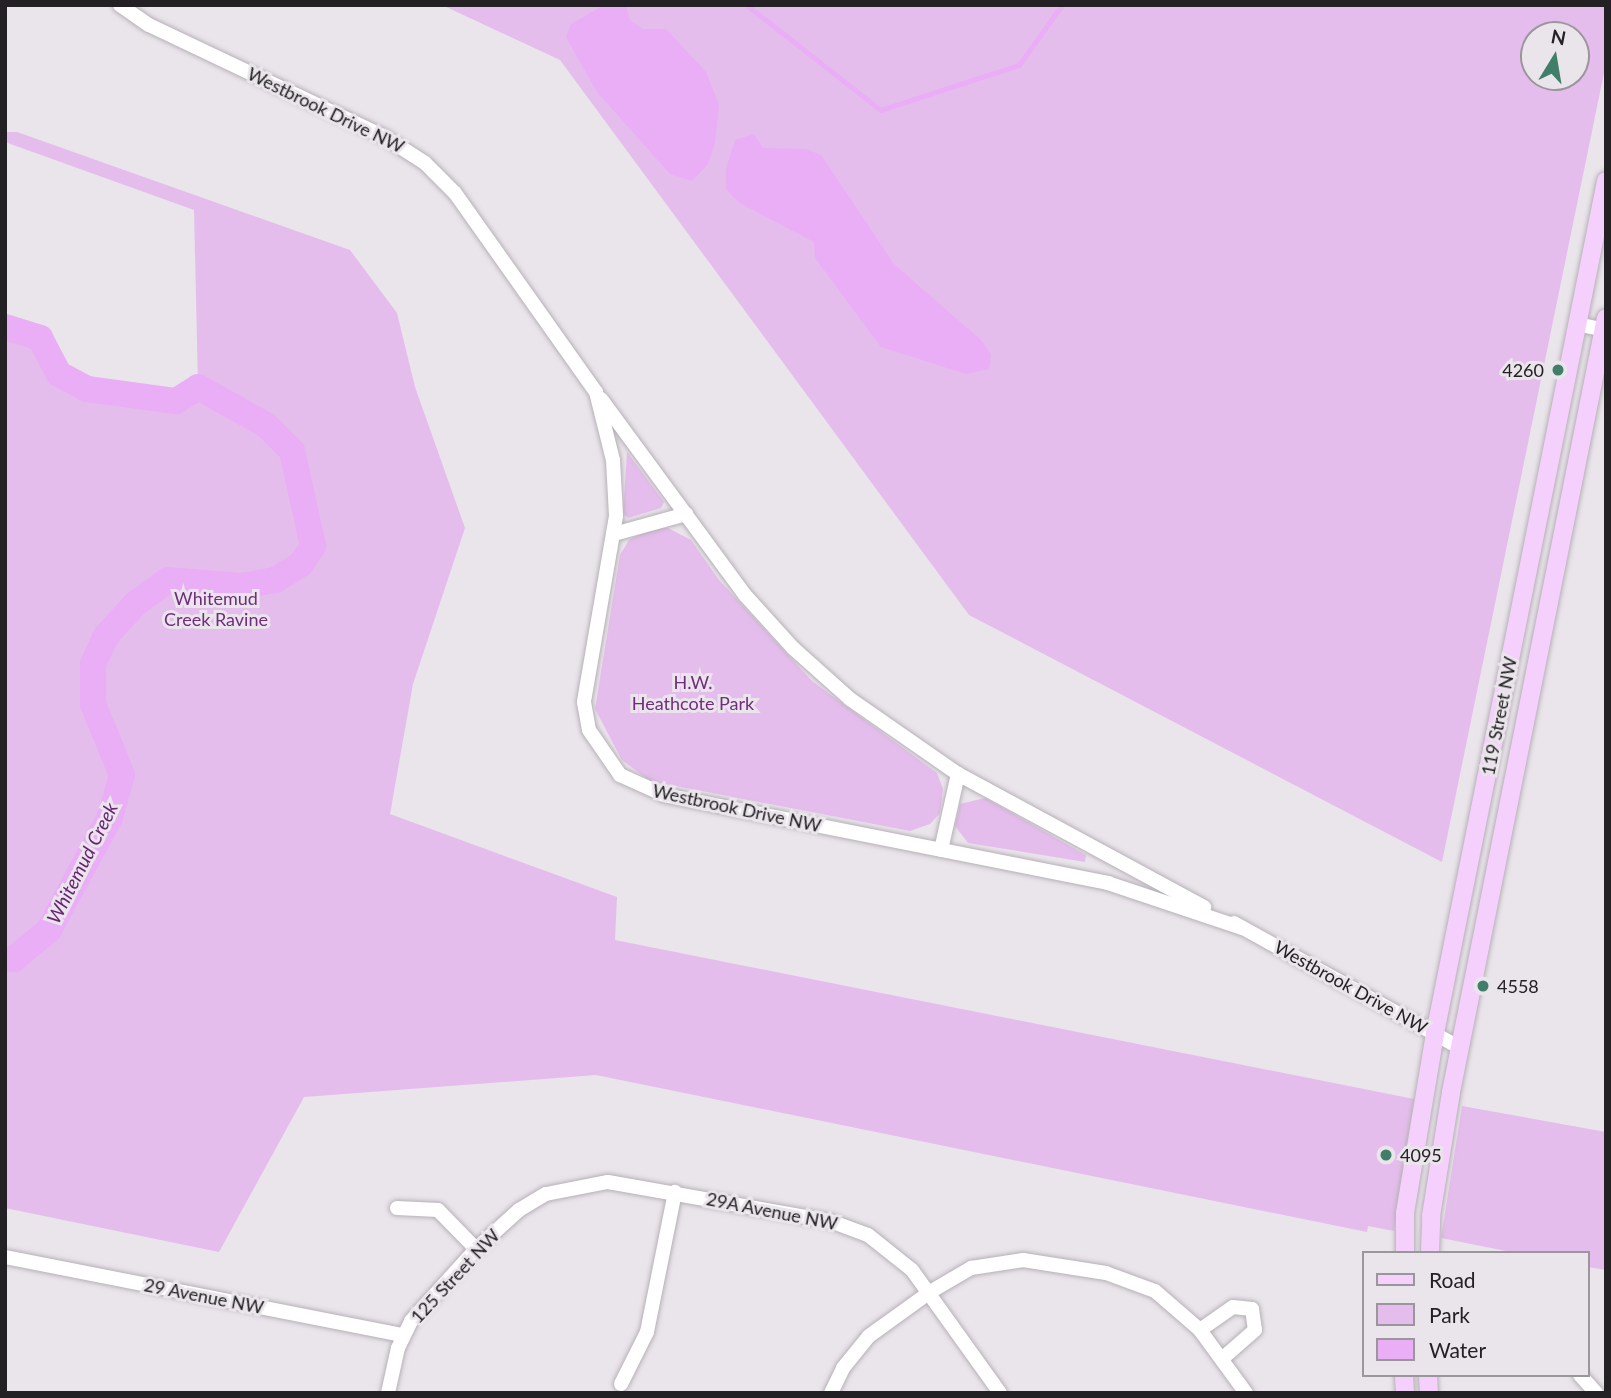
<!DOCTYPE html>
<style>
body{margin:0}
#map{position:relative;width:1611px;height:1398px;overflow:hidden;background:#eae4eb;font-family:Lato,sans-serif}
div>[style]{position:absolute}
.green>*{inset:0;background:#e5bded}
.water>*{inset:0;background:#e9aef5}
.stream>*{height:4.5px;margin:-2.25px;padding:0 2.25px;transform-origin:2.25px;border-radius:2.25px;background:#e9aef5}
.river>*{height:26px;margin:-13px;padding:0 13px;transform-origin:13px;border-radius:13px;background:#e9aef5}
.roads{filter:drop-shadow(0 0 2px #b6b1b7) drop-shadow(0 0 2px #b6b1b7)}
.minor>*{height:14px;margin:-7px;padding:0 7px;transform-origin:7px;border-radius:7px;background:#fff}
.major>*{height:18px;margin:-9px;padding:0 9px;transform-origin:9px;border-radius:9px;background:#f5d0fc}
.dots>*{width:19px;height:19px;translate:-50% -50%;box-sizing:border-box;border:4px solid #eae4eb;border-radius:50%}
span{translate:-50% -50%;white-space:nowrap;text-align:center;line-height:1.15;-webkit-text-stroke:6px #eae4eb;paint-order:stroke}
.street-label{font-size:18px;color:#232123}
.poi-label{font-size:18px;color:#232123}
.right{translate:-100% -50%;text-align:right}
.left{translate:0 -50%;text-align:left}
.park-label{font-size:18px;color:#712c7f}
.water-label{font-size:19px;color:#682375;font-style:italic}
.frame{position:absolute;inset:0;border:7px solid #232123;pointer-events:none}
.legend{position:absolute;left:1362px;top:1251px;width:228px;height:126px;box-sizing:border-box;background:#eae4eb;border:2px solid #9a969b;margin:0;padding:9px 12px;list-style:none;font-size:21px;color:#232123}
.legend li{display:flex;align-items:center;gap:14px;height:35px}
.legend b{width:35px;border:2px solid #9a969b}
.north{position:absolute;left:1520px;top:21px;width:70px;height:70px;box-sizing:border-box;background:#eae4eb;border:2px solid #9a969b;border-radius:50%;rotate:11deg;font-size:19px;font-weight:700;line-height:28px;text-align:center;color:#232123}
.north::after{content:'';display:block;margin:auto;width:24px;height:32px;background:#407e6a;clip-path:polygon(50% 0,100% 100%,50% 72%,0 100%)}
</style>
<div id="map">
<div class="green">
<i style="clip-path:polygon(evenodd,442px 5px,1606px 5px,1606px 63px,1442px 862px,969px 615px,560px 60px,442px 5px,1534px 35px,1576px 35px,1576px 77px,1534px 77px,1534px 35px)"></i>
<i style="clip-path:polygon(5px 132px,17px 132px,350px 250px,397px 313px,415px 387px,465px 528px,413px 684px,390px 814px,617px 897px,615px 940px,1414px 1099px,1394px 1231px,1368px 1226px,1367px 1232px,596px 1075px,304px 1097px,219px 1252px,5px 1208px,5px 327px,40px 338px,59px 374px,86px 389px,176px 401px,198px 386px,194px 210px,5px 142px)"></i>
<i style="clip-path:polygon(627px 452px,664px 502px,661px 508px,628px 518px,623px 514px)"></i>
<i style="clip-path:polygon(651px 528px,668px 528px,691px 540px,719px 580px,812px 681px,937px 773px,943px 789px,940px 813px,930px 824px,910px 831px,650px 781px,622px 760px,595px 709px,620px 555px,629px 540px)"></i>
<i style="clip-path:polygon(985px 798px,1086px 855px,1085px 862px,968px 843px,955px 826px,960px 804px)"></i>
<i style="clip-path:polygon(1462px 1106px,1606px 1132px,1606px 1270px,1588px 1267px,1588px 1253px,1516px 1253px,1441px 1238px)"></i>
</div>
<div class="water">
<i style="clip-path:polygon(604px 5px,626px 5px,630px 20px,643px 29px,666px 29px,706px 72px,719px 105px,715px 143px,708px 164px,692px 181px,670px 174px,597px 92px,566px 37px,571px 24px)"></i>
<i style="clip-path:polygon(754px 134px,763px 148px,806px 149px,821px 155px,894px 264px,982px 341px,991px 355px,989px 369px,966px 374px,881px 347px,815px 258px,814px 242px,738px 202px,726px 189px,726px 168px,735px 140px)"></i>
</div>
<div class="stream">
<i style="left:747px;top:5px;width:170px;rotate:38.1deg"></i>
<i style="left:881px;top:110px;width:145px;rotate:-18.1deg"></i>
<i style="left:1019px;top:65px;width:74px;rotate:-54.4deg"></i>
</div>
<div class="river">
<i style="left:5px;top:327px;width:37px;rotate:17deg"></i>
<i style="left:40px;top:338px;width:41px;rotate:62.2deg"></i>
<i style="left:59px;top:374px;width:32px;rotate:28deg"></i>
<i style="left:87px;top:389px;width:90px;rotate:7.7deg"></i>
<i style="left:176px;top:401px;width:26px;rotate:-32deg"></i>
<i style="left:198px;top:387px;width:78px;rotate:29.2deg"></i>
<i style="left:266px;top:425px;width:37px;rotate:45deg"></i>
<i style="left:292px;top:451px;width:97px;rotate:77.5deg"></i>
<i style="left:313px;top:546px;width:22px;rotate:124deg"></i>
<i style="left:301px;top:564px;width:31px;rotate:148deg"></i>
<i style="left:275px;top:580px;width:35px;rotate:170deg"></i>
<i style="left:241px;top:586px;width:73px;rotate:-175.3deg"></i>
<i style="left:168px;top:580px;width:39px;rotate:144deg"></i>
<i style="left:136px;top:603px;width:45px;rotate:132.3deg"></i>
<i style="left:106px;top:636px;width:31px;rotate:115deg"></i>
<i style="left:93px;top:664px;width:40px;rotate:90deg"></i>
<i style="left:93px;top:704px;width:77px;rotate:67.8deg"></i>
<i style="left:122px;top:775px;width:44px;rotate:105.9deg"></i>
<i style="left:110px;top:817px;width:128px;rotate:118.4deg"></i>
<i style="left:49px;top:930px;width:45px;rotate:140.4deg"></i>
<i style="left:14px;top:959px;width:9px;rotate:180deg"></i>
</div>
<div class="roads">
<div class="minor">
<i style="left:120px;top:5px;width:35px;rotate:35deg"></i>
<i style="left:149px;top:25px;width:259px;rotate:25.4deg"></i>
<i style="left:383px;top:136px;width:50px;rotate:32.7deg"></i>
<i style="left:425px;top:163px;width:42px;rotate:45deg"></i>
<i style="left:455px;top:193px;width:244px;rotate:54.7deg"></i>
<i style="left:596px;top:392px;width:70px;rotate:76deg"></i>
<i style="left:613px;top:460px;width:56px;rotate:86.9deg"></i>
<i style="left:616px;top:516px;width:189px;rotate:99.8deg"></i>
<i style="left:584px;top:702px;width:28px;rotate:80deg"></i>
<i style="left:589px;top:730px;width:55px;rotate:55.4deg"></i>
<i style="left:620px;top:775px;width:48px;rotate:24.4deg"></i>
<i style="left:664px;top:795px;width:453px;rotate:11.2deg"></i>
<i style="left:1108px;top:883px;width:141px;rotate:18.6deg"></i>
<i style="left:1577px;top:324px;width:30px;rotate:12deg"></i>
<i style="left:601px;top:399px;width:243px;rotate:53.7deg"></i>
<i style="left:745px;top:595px;width:72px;rotate:47.8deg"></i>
<i style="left:793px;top:648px;width:76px;rotate:41.8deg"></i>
<i style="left:850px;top:699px;width:131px;rotate:34.8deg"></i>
<i style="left:958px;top:774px;width:280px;rotate:28.4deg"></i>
<i style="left:614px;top:534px;width:75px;rotate:-15.5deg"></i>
<i style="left:941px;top:850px;width:78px;rotate:-77.4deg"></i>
<i style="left:1234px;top:923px;width:258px;rotate:28.9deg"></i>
<i style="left:397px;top:1208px;width:41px;rotate:2.8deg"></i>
<i style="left:438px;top:1210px;width:54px;rotate:45.7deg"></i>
<i style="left:5px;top:1257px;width:406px;rotate:11.1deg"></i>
<i style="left:1200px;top:1330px;width:40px;rotate:-34.9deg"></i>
<i style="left:1233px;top:1307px;width:19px;rotate:6deg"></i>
<i style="left:1252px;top:1309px;width:21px;rotate:82deg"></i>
<i style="left:1255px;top:1330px;width:43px;rotate:138.8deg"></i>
<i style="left:1580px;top:1375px;width:24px;rotate:48deg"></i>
<i style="left:621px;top:1384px;width:58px;rotate:-63.4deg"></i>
<i style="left:647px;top:1332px;width:143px;rotate:-78.7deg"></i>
<i style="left:388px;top:1393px;width:46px;rotate:-77.5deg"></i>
<i style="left:398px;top:1348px;width:30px;rotate:-64deg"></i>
<i style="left:411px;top:1321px;width:97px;rotate:-47.9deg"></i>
<i style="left:476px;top:1249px;width:58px;rotate:-42.2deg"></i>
<i style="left:519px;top:1210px;width:31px;rotate:-31deg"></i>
<i style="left:546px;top:1194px;width:63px;rotate:-11deg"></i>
<i style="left:608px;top:1182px;width:225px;rotate:10deg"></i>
<i style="left:830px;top:1221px;width:40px;rotate:20.2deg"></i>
<i style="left:868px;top:1235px;width:56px;rotate:38.5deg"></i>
<i style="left:912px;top:1270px;width:151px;rotate:54.4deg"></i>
<i style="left:831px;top:1393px;width:28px;rotate:-64deg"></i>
<i style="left:843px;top:1368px;width:41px;rotate:-50.9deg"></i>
<i style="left:869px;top:1336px;width:75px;rotate:-35.8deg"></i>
<i style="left:930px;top:1292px;width:48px;rotate:-30.3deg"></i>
<i style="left:971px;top:1268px;width:53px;rotate:-8.7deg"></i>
<i style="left:1023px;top:1260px;width:84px;rotate:8.9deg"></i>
<i style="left:1106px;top:1273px;width:52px;rotate:20.2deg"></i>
<i style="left:1155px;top:1291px;width:60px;rotate:40.9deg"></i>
<i style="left:1200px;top:1330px;width:78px;rotate:53.9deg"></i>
</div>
<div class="major">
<i style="left:1405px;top:1253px;width:40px;rotate:-90deg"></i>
<i style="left:1405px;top:1213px;width:182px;rotate:-80.5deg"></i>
<i style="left:1435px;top:1033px;width:869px;rotate:-78.65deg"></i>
<i style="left:1430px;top:1253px;width:37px;rotate:-88deg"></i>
<i style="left:1431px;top:1216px;width:126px;rotate:-80.8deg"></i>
<i style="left:1451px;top:1092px;width:789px;rotate:-78.68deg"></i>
<i style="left:1404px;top:1375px;width:18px;rotate:87deg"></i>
<i style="left:1428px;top:1375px;width:18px;rotate:87deg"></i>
</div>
</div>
<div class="dots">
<i style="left:1558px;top:370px;background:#407e6a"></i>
<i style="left:1483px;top:986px;background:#407e6a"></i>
<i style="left:1386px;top:1155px;background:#407e6a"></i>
</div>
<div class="street-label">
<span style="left:326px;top:110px;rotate:26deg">Westbrook Drive NW</span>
<span style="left:1499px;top:716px;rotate:-79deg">119 Street NW</span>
<span style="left:737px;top:808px;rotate:12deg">Westbrook Drive NW</span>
<span style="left:1351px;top:987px;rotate:29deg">Westbrook Drive NW</span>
<span style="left:772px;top:1211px;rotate:11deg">29A Avenue NW</span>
<span style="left:455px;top:1276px;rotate:-47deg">125 Street NW</span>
<span style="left:204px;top:1296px;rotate:11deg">29 Avenue NW</span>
</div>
<div class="poi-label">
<span class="right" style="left:1544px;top:370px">4260</span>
<span class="left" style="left:1497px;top:986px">4558</span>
<span class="left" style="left:1400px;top:1155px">4095</span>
</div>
<div class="park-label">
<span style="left:216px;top:609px">Whitemud<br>Creek Ravine</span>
<span style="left:693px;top:693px">H.W.<br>Heathcote Park</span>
</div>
<div class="water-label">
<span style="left:82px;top:863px;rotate:-63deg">Whitemud Creek</span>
</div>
<div class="frame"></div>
<ul class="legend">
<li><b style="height:9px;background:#f5d0fc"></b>Road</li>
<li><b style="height:19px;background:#e5bded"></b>Park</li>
<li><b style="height:19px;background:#e9aef5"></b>Water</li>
</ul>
<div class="north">N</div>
</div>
